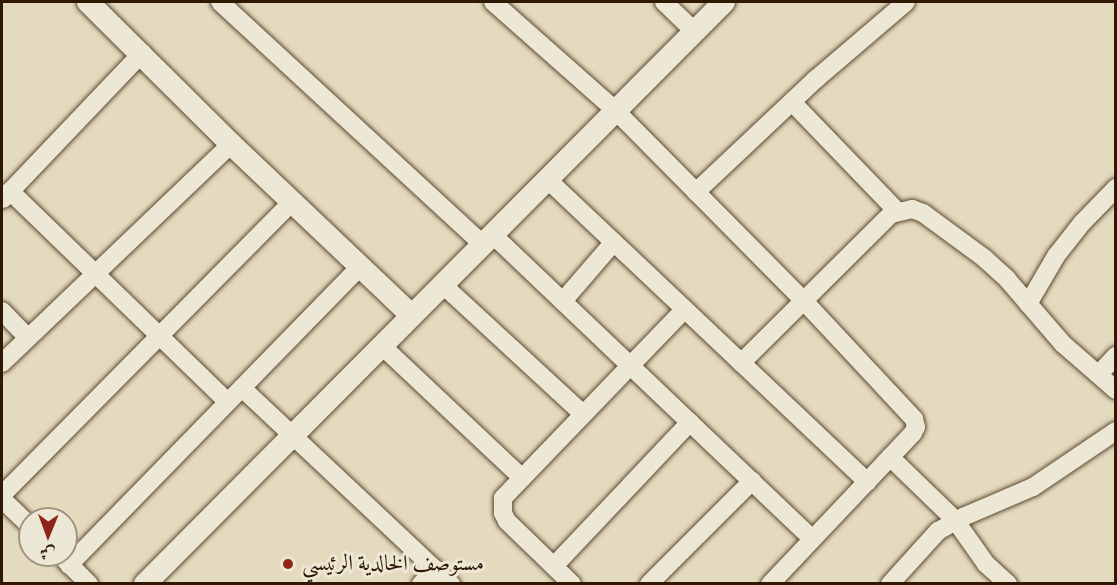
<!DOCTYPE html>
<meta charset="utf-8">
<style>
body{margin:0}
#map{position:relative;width:1117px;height:585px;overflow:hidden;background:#e4dabe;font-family:"IM FELL French Canon",Amiri,serif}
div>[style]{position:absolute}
.roads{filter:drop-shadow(0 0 2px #5d4931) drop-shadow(0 0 2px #5d4931)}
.minor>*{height:18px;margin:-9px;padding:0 9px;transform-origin:9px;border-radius:9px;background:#ede7d5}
.tertiary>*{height:22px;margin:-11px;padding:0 11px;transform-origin:11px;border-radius:11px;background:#ede7d5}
.dots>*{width:16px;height:16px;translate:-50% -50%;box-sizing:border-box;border:3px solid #ede7d5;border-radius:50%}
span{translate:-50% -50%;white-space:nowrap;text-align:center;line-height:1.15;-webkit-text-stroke:6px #ede7d5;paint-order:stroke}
.poi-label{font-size:22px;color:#301902}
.left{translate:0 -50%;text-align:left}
.frame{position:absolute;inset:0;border:3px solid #301902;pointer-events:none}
.north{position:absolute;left:18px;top:507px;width:60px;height:60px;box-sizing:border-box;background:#ede7d5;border:2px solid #a19581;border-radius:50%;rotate:181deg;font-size:16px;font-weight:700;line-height:24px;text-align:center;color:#301902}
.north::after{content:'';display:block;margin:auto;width:21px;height:27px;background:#8f2418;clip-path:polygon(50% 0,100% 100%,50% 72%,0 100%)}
</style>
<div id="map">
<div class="roads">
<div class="minor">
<i style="left:220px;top:2px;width:357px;rotate:42.7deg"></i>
<i style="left:493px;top:2px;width:163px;rotate:41.5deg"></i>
<i style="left:615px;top:110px;width:267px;rotate:45.3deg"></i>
<i style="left:803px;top:300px;width:163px;rotate:47deg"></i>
<i style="left:914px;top:419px;width:8px;rotate:76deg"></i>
<i style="left:916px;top:427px;width:7px;rotate:117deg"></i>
<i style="left:913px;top:433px;width:208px;rotate:133.4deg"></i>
<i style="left:664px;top:2px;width:42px;rotate:44deg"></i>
<i style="left:792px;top:102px;width:151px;rotate:46.1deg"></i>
<i style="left:547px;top:179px;width:441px;rotate:43.4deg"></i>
<i style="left:10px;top:191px;width:303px;rotate:44.1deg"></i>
<i style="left:696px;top:192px;width:165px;rotate:-43.3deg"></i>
<i style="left:816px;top:79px;width:118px;rotate:-40.5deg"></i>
<i style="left:3px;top:199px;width:202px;rotate:-46.4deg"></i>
<i style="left:492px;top:234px;width:442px;rotate:43.6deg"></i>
<i style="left:442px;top:284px;width:192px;rotate:42.7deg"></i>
<i style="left:563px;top:301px;width:78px;rotate:-49.2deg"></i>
<i style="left:1028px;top:304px;width:56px;rotate:-59.7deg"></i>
<i style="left:1056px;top:256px;width:42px;rotate:-51.8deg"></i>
<i style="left:1082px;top:223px;width:49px;rotate:-45.8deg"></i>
<i style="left:2px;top:311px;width:37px;rotate:46deg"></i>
<i style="left:381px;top:345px;width:194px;rotate:43.3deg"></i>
<i style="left:2px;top:363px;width:317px;rotate:-43.7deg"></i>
<i style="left:741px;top:363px;width:211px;rotate:-44.8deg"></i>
<i style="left:891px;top:214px;width:22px;rotate:-13deg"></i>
<i style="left:912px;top:209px;width:12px;rotate:20deg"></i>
<i style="left:923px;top:213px;width:76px;rotate:36.4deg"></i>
<i style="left:984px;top:258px;width:31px;rotate:42deg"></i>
<i style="left:1007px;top:279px;width:86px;rotate:49.3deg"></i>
<i style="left:1063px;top:344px;width:70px;rotate:41deg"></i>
<i style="left:1099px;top:374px;width:25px;rotate:-47deg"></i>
<i style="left:242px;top:388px;width:287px;rotate:43.2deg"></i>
<i style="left:890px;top:457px;width:91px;rotate:44.1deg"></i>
<i style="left:955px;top:520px;width:54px;rotate:54.8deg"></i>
<i style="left:986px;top:564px;width:30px;rotate:42deg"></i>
<i style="left:2px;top:495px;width:412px;rotate:-45.3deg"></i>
<i style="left:2px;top:499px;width:39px;rotate:44deg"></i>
<i style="left:60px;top:555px;width:41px;rotate:45deg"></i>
<i style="left:69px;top:565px;width:417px;rotate:-45.7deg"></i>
<i style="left:554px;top:566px;width:198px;rotate:-46.6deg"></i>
<i style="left:421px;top:584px;width:21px;rotate:-45deg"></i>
<i style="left:572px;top:584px;width:91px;rotate:-135.9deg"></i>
<i style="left:507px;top:521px;width:9px;rotate:-117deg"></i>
<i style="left:503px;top:513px;width:15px;rotate:-90deg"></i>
<i style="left:503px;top:498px;width:262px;rotate:-46.1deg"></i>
<i style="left:649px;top:584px;width:146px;rotate:-45deg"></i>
<i style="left:890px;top:584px;width:72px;rotate:-47.8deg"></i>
<i style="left:938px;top:531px;width:29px;rotate:-29deg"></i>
<i style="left:963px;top:517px;width:76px;rotate:-23.2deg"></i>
<i style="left:1033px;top:487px;width:100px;rotate:-34deg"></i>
</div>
<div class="tertiary">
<i style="left:88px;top:2px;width:202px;rotate:44.8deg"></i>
<i style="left:231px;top:144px;width:248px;rotate:43.5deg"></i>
<i style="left:145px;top:584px;width:821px;rotate:-45.15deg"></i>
</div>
</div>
<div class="dots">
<i style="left:288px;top:564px;background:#8f2418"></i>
</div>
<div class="poi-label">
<span class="left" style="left:302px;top:564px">مستوصف الخالدية الرئيسي</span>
</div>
<div class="frame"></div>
<div class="north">ش</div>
</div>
